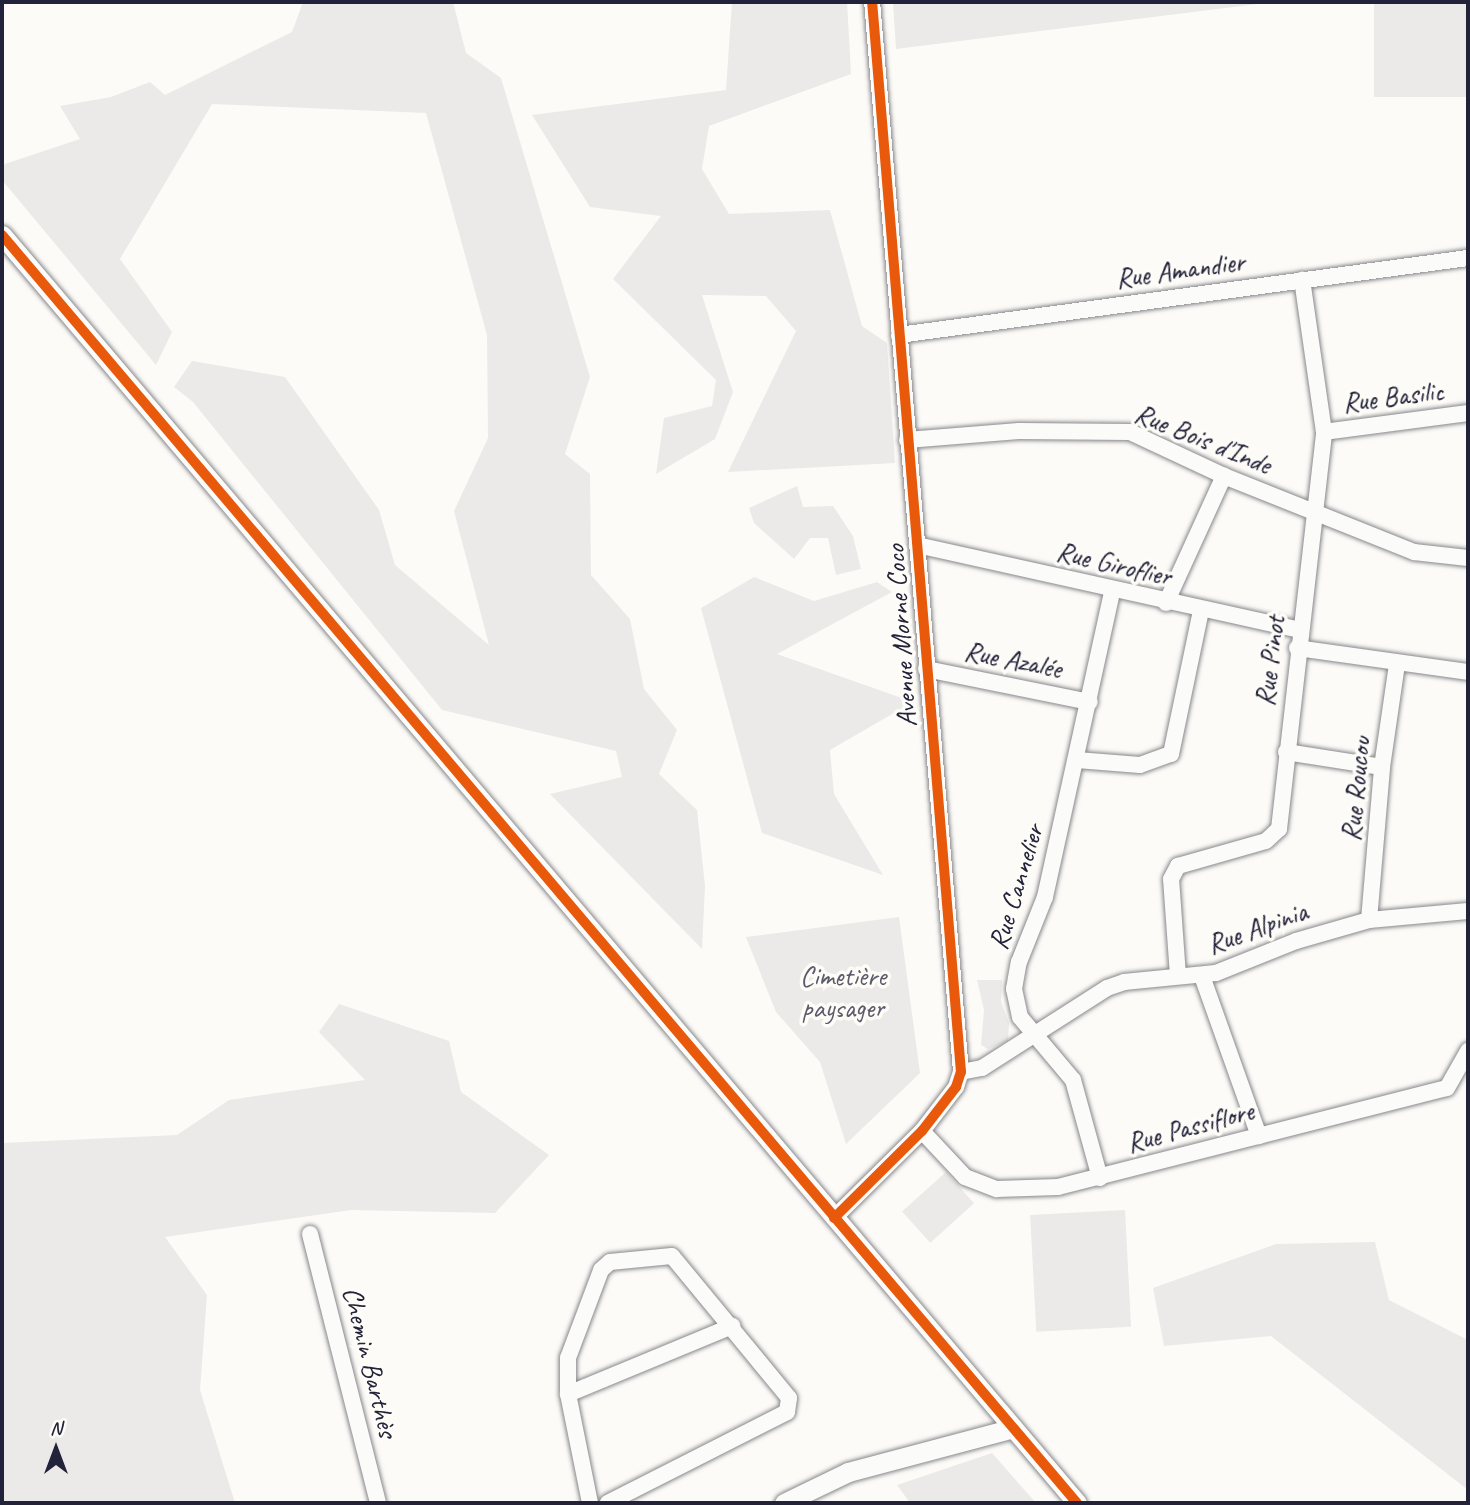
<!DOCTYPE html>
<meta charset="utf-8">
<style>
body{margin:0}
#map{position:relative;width:1470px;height:1505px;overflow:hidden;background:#fcfbf8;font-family:Caveat,sans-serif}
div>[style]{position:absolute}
.green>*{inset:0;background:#ebeae8;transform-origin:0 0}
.roads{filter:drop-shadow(0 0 2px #88888c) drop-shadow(0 0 2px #88888c)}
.minor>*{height:16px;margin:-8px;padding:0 8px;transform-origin:8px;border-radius:8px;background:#fbfbf9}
.major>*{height:19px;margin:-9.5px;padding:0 9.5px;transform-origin:9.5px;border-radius:9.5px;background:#fbfbf9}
.cycleway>*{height:10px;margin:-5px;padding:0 5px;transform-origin:5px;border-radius:5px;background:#e8590c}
span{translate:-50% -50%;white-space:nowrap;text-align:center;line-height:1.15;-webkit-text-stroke:7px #fdfcf7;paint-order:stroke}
.street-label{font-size:28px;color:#22223b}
.park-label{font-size:28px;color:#5a5a6b}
.frame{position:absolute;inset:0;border:4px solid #22223b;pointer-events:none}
.north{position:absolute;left:21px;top:1414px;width:70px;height:70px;-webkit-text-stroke:5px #fdfcf7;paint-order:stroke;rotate:0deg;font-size:19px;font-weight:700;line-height:28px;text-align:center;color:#22223b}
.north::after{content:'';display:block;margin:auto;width:24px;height:32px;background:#22223b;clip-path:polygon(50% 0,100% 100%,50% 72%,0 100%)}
</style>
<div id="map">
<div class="green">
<i style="clip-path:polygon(303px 2px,453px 2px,466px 53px,501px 78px,590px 377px,565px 454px,590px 474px,591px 575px,630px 619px,644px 689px,677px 730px,659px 774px,697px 810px,705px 886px,702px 949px,550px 794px,622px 777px,616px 751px,442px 710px,193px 402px,174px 387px,192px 361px,285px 377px,379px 510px,395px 565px,489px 645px,454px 511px,488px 438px,487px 335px,426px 113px,212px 104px,120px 259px,172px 332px,156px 365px,2px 180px,2px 165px,80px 139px,60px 106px,111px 97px,150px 82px,165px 95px,292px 32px)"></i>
<i style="clip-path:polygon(732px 2px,847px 2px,851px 74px,709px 126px,702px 169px,729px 214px,830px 210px,862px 326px,887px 343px,895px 463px,728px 472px,796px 331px,766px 296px,702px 295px,733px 392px,715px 439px,656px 474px,664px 418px,712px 406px,716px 380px,613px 279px,661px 216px,590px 207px,532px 115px,726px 90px)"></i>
<i style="clip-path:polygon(893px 2px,1274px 2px,896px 49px)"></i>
<i style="left:1374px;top:2px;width:94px;height:95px"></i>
<i style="clip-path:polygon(797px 486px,803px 507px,833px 506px,853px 536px,861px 569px,836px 575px,828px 538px,810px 538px,794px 559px,754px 523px,749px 508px)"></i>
<i style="clip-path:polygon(754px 577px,814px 601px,877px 582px,892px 592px,777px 654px,913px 702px,830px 750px,834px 794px,883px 875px,762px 833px,701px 608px)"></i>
<i style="clip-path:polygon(899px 917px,920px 1073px,846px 1144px,820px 1062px,776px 1012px,746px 937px)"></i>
<i style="clip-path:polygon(977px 980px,1002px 980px,1001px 1002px,1009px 1023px,1008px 1041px,988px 1049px,981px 1045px,984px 1010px)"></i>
<i style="clip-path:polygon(339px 1004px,449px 1041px,461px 1092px,549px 1155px,495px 1213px,351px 1210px,165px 1237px,207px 1295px,200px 1390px,235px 1503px,2px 1503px,2px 1143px,177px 1135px,229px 1100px,365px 1080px,319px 1032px)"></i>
<i style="left:946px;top:1172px;width:42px;height:59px;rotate:48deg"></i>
<i style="left:1125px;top:1210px;width:117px;height:95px;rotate:87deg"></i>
<i style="clip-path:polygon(1375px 1242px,1389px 1300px,1468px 1340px,1468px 1490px,1271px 1336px,1164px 1346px,1153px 1288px,1276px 1244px)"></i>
<i style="clip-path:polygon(992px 1453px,1036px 1503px,910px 1503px,897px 1485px)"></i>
</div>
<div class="roads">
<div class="minor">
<i style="left:899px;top:335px;width:574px;rotate:-7.71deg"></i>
<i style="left:1324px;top:432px;width:145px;rotate:-7.5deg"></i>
<i style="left:907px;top:440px;width:112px;rotate:-4.6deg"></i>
<i style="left:1019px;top:431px;width:111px;rotate:0.5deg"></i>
<i style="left:1130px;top:432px;width:104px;rotate:25.1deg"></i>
<i style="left:1224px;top:476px;width:205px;rotate:21.8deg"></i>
<i style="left:1414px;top:552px;width:54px;rotate:6.3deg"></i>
<i style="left:917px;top:545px;width:392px;rotate:12.5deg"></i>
<i style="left:1166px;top:603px;width:140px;rotate:-65.5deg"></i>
<i style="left:1297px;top:648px;width:173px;rotate:8deg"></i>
<i style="left:926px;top:669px;width:167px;rotate:11.4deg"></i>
<i style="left:1286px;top:752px;width:97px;rotate:8.9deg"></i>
<i style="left:1077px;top:760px;width:63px;rotate:4.5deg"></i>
<i style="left:1140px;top:765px;width:33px;rotate:-20deg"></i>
<i style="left:1171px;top:754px;width:146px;rotate:-78.2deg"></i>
<i style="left:1369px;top:920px;width:154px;rotate:-85.1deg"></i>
<i style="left:1382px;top:767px;width:104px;rotate:-81.7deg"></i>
<i style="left:1178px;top:976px;width:97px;rotate:-94.1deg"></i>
<i style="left:1171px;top:879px;width:15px;rotate:-62deg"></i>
<i style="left:1178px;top:866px;width:91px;rotate:-15.9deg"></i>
<i style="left:1266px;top:841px;width:18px;rotate:-43deg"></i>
<i style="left:1279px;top:829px;width:400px;rotate:-83.5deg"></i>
<i style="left:1324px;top:432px;width:154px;rotate:-98.2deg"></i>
<i style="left:1202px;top:976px;width:170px;rotate:70.4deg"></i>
<i style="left:961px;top:1072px;width:21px;rotate:-11deg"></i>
<i style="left:982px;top:1068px;width:148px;rotate:-32.6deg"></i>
<i style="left:1107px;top:988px;width:18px;rotate:-19deg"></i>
<i style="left:1124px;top:982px;width:92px;rotate:-5.6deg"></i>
<i style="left:1216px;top:973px;width:86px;rotate:-21.8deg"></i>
<i style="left:1296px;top:941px;width:76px;rotate:-16deg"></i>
<i style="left:1369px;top:920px;width:99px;rotate:-5.2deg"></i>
<i style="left:922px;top:1131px;width:63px;rotate:46.9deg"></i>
<i style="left:965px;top:1177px;width:34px;rotate:21deg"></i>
<i style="left:997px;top:1189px;width:61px;rotate:-1.9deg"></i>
<i style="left:1058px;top:1187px;width:401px;rotate:-14.3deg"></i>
<i style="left:1447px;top:1088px;width:43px;rotate:-60.4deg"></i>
<i style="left:1100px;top:1178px;width:102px;rotate:-105.4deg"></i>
<i style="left:1073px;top:1080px;width:82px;rotate:-130.1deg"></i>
<i style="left:1020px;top:1017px;width:29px;rotate:-102deg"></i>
<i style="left:1014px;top:989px;width:27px;rotate:-80deg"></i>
<i style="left:1019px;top:962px;width:70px;rotate:-68.2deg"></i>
<i style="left:1045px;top:897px;width:312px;rotate:-77.6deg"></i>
<i style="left:834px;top:1218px;width:124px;rotate:-44.7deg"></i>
<i style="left:922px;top:1131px;width:56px;rotate:-52.3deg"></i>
<i style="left:956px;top:1087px;width:16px;rotate:-72deg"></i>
<i style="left:961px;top:1072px;width:1074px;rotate:-94.75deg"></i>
<i style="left:310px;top:1234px;width:277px;rotate:75.8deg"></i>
<i style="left:568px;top:1394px;width:178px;rotate:-22.5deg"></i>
<i style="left:590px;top:1503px;width:111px;rotate:-101.4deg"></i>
<i style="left:568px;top:1394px;width:36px;rotate:-90deg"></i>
<i style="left:568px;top:1358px;width:94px;rotate:-69.4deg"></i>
<i style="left:601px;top:1270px;width:12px;rotate:-42deg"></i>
<i style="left:610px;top:1262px;width:62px;rotate:-5.5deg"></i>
<i style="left:672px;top:1256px;width:184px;rotate:50.5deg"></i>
<i style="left:789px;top:1398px;width:14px;rotate:98deg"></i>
<i style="left:787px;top:1412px;width:201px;rotate:153.1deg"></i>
</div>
<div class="major">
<i style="left:2px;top:235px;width:1662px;rotate:49.71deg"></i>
<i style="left:784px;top:1503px;width:71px;rotate:-25.8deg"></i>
<i style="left:848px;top:1472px;width:171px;rotate:-14.9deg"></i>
</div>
</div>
<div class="cycleway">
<i style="left:2px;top:235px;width:1662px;rotate:49.71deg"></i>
<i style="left:834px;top:1218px;width:124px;rotate:-44.7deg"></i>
<i style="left:922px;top:1131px;width:56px;rotate:-52.3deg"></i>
<i style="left:956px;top:1087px;width:16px;rotate:-72deg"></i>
<i style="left:961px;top:1072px;width:1074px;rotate:-94.75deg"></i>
</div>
<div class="street-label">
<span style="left:1180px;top:270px;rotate:-8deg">Rue Amandier</span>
<span style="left:1393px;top:397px;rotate:-7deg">Rue Basilic</span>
<span style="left:1203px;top:439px;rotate:22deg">Rue Bois d'Inde</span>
<span style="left:1114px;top:564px;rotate:13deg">Rue Giroflier</span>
<span style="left:901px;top:636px;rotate:-94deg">Avenue Morne Coco</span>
<span style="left:1013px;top:660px;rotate:11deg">Rue Azalée</span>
<span style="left:1270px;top:661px;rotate:-83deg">Rue Pinot</span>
<span style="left:1356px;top:789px;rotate:-84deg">Rue Roucou</span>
<span style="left:1016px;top:887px;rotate:-73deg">Rue Cannelier</span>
<span style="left:1257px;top:928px;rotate:-20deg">Rue Alpinia</span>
<span style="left:1190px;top:1127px;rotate:-15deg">Rue Passiflore</span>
<span style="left:370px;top:1362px;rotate:76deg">Chemin Barthès</span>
</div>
<div class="park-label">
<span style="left:843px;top:992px">Cimetière<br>paysager</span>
</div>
<div class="frame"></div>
<div class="north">N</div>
</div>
